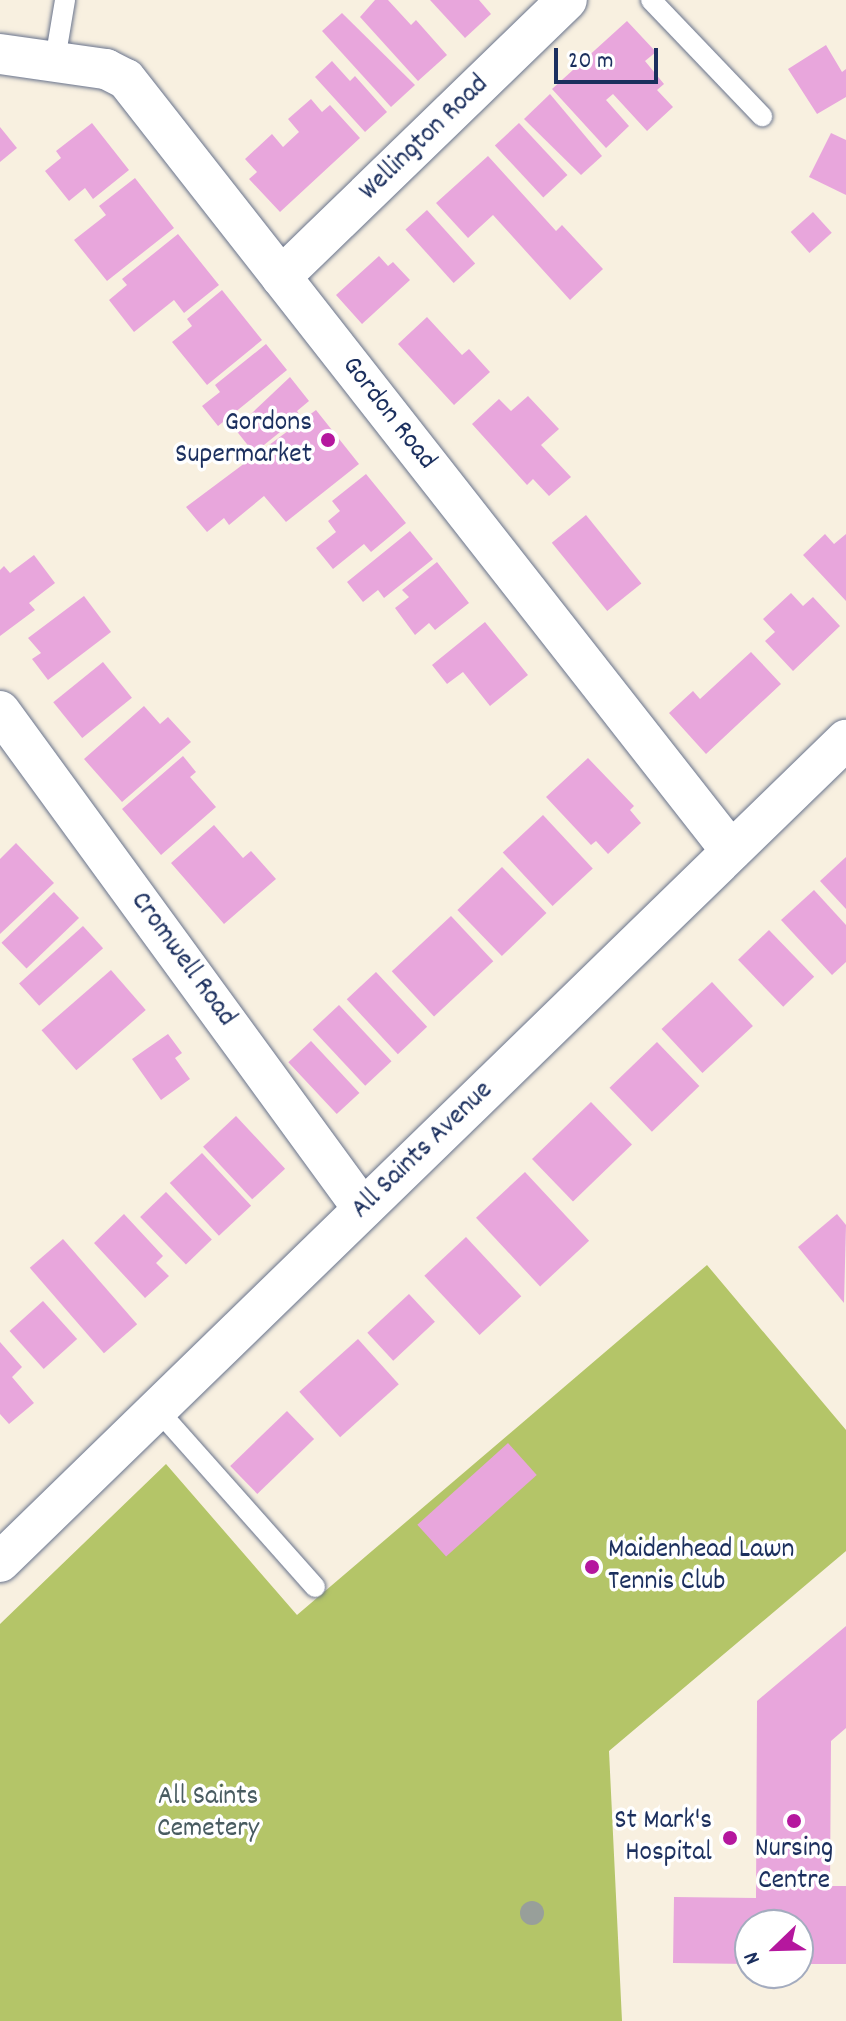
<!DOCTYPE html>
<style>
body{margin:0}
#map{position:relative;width:846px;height:2021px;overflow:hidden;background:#f8f0e0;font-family:Dekko,sans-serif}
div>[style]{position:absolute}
.green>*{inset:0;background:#b4c568}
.building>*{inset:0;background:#e8a6dc;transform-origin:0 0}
.roads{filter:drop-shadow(0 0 2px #68738c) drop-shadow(0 0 2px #68738c)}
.lane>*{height:20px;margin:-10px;padding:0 10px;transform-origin:10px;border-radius:10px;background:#fff}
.street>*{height:40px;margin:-20px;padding:0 20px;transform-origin:20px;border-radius:20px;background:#fff}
.trees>*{width:24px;height:24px;margin:-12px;border-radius:50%;background:#989f9a}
.dots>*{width:22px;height:22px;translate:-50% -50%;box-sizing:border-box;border:4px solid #fff;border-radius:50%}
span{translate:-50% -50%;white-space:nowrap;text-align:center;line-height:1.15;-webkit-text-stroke:7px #fff;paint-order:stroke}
.street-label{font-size:28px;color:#1b2f5e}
.poi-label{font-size:28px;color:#1b2f5e}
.right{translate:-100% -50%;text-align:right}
.left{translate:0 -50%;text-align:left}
.park-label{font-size:28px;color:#495c61}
.north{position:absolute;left:734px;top:1909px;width:80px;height:80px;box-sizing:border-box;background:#fff;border:2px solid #a4acbf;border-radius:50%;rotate:247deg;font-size:22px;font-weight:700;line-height:32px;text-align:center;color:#1b2f5e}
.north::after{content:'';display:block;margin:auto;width:28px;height:36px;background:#b5179e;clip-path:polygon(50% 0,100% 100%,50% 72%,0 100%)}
.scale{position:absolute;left:554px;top:48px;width:104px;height:36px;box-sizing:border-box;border:4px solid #1b2f5e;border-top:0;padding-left:10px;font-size:24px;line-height:28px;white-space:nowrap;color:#1b2f5e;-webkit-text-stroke:6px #fff;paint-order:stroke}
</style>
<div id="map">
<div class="green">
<i style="clip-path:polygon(707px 1265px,846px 1430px,846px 1551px,609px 1751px,622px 2021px,0 2021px,0 1624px,166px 1464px,297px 1615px)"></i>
</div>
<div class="building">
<i style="clip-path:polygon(375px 0,388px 0,411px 25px,416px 20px,447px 55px,418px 81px,360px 17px)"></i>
<i style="clip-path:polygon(430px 0,479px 0,491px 14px,465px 38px)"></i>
<i style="clip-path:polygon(342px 13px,415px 85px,391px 107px,322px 31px)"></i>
<i style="clip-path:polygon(627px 21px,656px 52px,645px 61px,664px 84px,657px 90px,673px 107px,647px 131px,613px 94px,606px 100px,629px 126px,606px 148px,552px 89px)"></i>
<i style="clip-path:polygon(826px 45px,842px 72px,846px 69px,846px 97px,817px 114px,788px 69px)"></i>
<i style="clip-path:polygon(332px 61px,350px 81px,355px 76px,387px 112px,365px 132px,315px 77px)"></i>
<i style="clip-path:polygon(550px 94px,602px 156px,581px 175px,524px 119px)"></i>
<i style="clip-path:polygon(311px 99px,322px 112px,330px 105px,360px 138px,280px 212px,249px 179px,257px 172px,245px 159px,272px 134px,283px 147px,299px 132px,288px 119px)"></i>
<i style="clip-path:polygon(92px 123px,129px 170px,93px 199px,85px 188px,69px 201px,45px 171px,61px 158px,56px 151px)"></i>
<i style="left:519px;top:123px;width:71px;height:33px;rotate:47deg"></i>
<i style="clip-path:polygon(0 127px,17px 148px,0 162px)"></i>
<i style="clip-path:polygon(831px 133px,846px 140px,846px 195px,809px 177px)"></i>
<i style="clip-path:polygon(488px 156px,556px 231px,562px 225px,603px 269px,570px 300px,493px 215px,468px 238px,436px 203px)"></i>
<i style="clip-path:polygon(135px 178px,174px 228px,107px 281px,74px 240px,106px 215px,99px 206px)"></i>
<i style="left:427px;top:210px;width:72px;height:29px;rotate:48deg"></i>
<i style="left:813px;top:212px;width:28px;height:30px;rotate:48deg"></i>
<i style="clip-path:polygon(178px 234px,219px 285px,184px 313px,174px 300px,134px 332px,109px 300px,127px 285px,122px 279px)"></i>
<i style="clip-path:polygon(379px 256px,388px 266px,393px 262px,410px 280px,362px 324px,336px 295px)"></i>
<i style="clip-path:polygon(222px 290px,262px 340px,207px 385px,172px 342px,192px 326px,187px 319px)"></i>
<i style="clip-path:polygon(427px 317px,462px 355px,469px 349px,490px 372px,454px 405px,398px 344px)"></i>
<i style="clip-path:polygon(266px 344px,287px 370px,218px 426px,202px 406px,220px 392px,215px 385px)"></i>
<i style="clip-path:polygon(290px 377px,309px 401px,297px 411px,300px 416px,254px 453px,235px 429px)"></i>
<i style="clip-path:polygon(528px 396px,559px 429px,541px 445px,571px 477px,549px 496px,533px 479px,527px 485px,472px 424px,499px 399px,511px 411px)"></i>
<i style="clip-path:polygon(316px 410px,359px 464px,286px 522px,264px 496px,229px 525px,224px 518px,207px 532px,186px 507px)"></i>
<i style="clip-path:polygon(366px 474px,406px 523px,371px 552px,364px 544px,333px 569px,316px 548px,336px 532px,328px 521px,340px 511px,332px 501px)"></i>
<i style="left:586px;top:515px;width:88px;height:44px;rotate:51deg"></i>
<i style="clip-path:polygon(410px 531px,433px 559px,384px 598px,378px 590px,363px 602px,347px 582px)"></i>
<i style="clip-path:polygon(825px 534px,834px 544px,846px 534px,846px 601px,803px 555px)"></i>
<i style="clip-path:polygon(34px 555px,55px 583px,29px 603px,35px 610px,0 636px,0 570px,4px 566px,10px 573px)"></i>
<i style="clip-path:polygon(437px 562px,469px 603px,435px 630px,429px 623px,415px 635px,395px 608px,409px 597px,402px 590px)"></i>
<i style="clip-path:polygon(791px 593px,803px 606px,813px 597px,840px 626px,793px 671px,765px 641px,775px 632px,763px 619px)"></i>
<i style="clip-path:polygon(84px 596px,111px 632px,48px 680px,32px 659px,41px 653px,28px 638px)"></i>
<i style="clip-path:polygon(485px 622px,528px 675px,490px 706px,463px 672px,447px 684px,432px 665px)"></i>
<i style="clip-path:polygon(751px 652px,781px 684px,706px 754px,669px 713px,693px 691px,700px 699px)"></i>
<i style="left:103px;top:662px;width:46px;height:64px;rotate:51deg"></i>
<i style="clip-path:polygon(144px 706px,160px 724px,168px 717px,191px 742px,122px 802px,84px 759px)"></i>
<i style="clip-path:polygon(183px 756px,196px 772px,190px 777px,216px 807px,161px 855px,122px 809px)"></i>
<i style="clip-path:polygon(588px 758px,634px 806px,630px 810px,641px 823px,608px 854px,596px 841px,591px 845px,546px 797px)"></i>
<i style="left:543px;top:815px;width:73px;height:55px;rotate:47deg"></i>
<i style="clip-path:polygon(214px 825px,243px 858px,251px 851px,276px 879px,224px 924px,171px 863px)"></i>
<i style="clip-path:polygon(16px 843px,54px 883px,0 934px,0 859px)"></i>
<i style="clip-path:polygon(846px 857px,846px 909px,820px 881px)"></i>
<i style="left:502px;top:867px;width:64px;height:62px;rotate:46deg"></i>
<i style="clip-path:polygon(814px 890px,846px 925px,846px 962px,832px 975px,781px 920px)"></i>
<i style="left:54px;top:892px;width:36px;height:73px;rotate:46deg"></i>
<i style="left:451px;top:916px;width:62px;height:81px;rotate:47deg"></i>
<i style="left:83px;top:926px;width:30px;height:86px;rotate:48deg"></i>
<i style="left:769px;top:930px;width:65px;height:43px;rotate:46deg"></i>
<i style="left:111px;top:970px;width:53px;height:92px;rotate:49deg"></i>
<i style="left:376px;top:972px;width:75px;height:40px;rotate:47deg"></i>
<i style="left:712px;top:982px;width:60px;height:69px;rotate:47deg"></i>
<i style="left:339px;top:1005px;width:77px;height:36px;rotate:47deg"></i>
<i style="clip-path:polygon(168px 1034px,182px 1053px,175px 1058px,190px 1079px,161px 1100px,132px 1059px)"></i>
<i style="left:311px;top:1041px;width:71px;height:31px;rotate:47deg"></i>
<i style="left:657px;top:1042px;width:61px;height:66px;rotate:46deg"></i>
<i style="left:591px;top:1102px;width:59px;height:82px;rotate:46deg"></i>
<i style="left:236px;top:1116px;width:72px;height:45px;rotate:47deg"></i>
<i style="left:202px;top:1153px;width:72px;height:44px;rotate:47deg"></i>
<i style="left:525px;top:1172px;width:94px;height:67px;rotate:47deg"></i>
<i style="left:166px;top:1192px;width:66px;height:36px;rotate:46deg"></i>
<i style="clip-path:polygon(124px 1214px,163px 1256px,156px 1263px,169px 1276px,145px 1298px,94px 1243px)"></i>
<i style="clip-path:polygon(837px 1214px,846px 1225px,844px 1303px,798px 1247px)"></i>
<i style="left:466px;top:1237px;width:81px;height:57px;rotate:47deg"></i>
<i style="left:63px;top:1239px;width:113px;height:44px;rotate:49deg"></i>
<i style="left:409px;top:1294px;width:38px;height:57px;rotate:47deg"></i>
<i style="left:43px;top:1301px;width:51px;height:45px;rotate:48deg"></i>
<i style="left:358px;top:1339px;width:61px;height:79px;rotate:48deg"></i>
<i style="clip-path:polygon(0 1342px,22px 1367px,12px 1377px,34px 1403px,9px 1424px,0 1414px)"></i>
<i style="left:287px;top:1411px;width:39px;height:79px;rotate:46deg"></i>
<i style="left:508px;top:1443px;width:43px;height:122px;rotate:48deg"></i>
<i style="clip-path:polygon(846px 1626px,846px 1728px,831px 1741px,830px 1886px,846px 1886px,846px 1964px,798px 1964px,798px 1925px,750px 1925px,750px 1964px,673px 1963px,674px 1897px,756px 1898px,757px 1701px)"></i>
</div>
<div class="roads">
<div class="lane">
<i style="left:651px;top:0;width:161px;rotate:46.3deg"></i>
<i style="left:55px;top:60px;width:61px;rotate:-80.5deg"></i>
<i style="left:157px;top:1409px;width:238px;rotate:48.4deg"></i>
</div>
<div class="street">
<i style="left:0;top:54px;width:107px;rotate:8.1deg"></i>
<i style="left:106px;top:69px;width:22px;rotate:27deg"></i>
<i style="left:126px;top:79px;width:981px;rotate:51.91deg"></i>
<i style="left:281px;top:277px;width:398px;rotate:-44.1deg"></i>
<i style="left:0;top:711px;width:616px;rotate:53.91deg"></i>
<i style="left:0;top:1562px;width:1180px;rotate:-44.18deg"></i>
</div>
</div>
<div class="trees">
<i style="left:532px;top:1913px"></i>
</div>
<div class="dots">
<i style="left:328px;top:440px;background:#b5179e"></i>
<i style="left:592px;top:1567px;background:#b5179e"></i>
<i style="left:794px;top:1821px;background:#b5179e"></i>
<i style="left:730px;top:1838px;background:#b5179e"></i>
</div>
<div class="street-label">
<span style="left:425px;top:139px;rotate:-44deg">Wellington Road</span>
<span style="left:388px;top:414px;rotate:52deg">Gordon Road</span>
<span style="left:182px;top:960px;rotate:54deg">Cromwell Road</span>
<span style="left:423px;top:1151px;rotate:-44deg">All Saints Avenue</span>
</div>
<div class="poi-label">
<span class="right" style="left:312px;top:440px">Gordons<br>Supermarket</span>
<span class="left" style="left:608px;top:1567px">Maidenhead Lawn<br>Tennis Club</span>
<span class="right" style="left:712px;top:1838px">St Mark's<br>Hospital</span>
<span style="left:794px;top:1866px">Nursing<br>Centre</span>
</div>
<div class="park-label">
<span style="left:208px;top:1814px">All Saints<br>Cemetery</span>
</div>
<div class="north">N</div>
<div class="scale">20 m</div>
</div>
